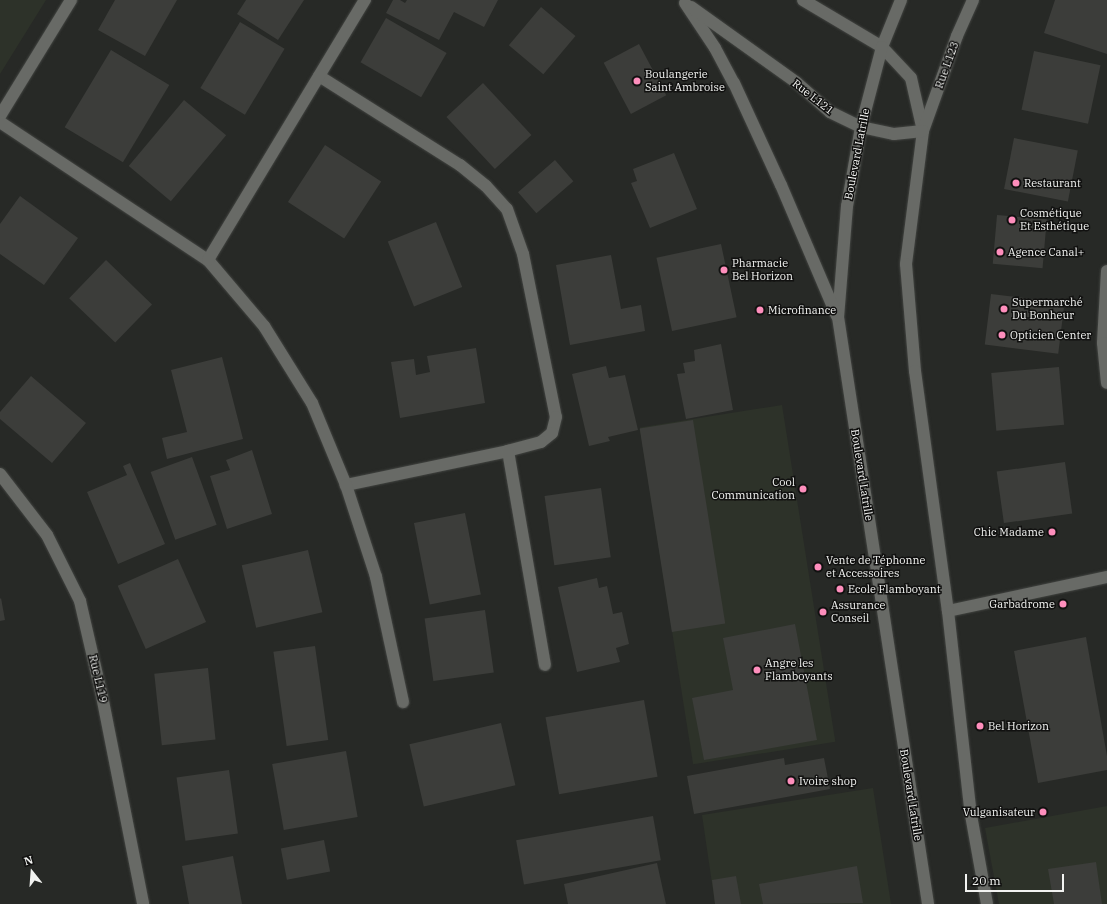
<!DOCTYPE html>
<meta charset="utf-8">
<style>
body{margin:0}
#map{position:relative;width:1107px;height:904px;overflow:hidden;background:#272926;font-family:"IBM Plex Serif",serif}
div>[style]{position:absolute}
.built>*{inset:0;background:#2d3229;transform-origin:0 0}
.building>*{inset:0;background:#3c3d3a;transform-origin:0 0}
.roads{filter:drop-shadow(0 0 1px #424441) drop-shadow(0 0 1px #424441)}
.street>*{height:12px;margin:-6px;padding:0 6px;transform-origin:6px;border-radius:6px;background:#686a66}
.secondary>*{height:12px;margin:-6px;padding:0 6px;transform-origin:6px;border-radius:6px;background:#686a66}
.dots>*{width:11px;height:11px;translate:-50% -50%;box-sizing:border-box;border:2px solid #111110;border-radius:50%}
span{translate:-50% -50%;white-space:nowrap;text-align:center;line-height:1.15;-webkit-text-stroke:3px #111110;paint-order:stroke}
.street-label{font-size:11px;color:#f2f3f1}
.poi-label{font-size:11px;color:#f2f3f1}
.left{translate:0 -50%;text-align:left}
.right{translate:-100% -50%;text-align:right}
.north{position:absolute;left:12px;top:852px;width:40px;height:40px;-webkit-text-stroke:3px #111110;paint-order:stroke;rotate:343deg;font-size:11px;font-weight:700;line-height:16px;text-align:center;color:#f2f3f1}
.north::after{content:'';display:block;margin:auto;width:14px;height:18px;background:#f2f3f1;clip-path:polygon(50% 0,100% 100%,50% 72%,0 100%)}
.scale{position:absolute;left:965px;top:874px;width:99px;height:18px;box-sizing:border-box;border:2px solid #f2f3f1;border-top:0;padding-left:5px;font-size:12px;line-height:14px;white-space:nowrap;color:#f2f3f1;-webkit-text-stroke:3px #111110;paint-order:stroke}
</style>
<div id="map">
<div class="built">
<i style="clip-path:polygon(0 0,46px 0,0 74px)"></i>
<i style="left:782px;top:405px;width:341px;height:144px;rotate:81deg"></i>
<i style="clip-path:polygon(873px 788px,891px 904px,715px 904px,702px 815px)"></i>
<i style="clip-path:polygon(1107px 806px,1107px 904px,999px 904px,985px 828px)"></i>
</div>
<div class="building">
<i style="clip-path:polygon(115px 0,177px 0,145px 56px,98px 30px)"></i>
<i style="clip-path:polygon(246px 0,304px 0,278px 40px,237px 14px)"></i>
<i style="clip-path:polygon(393px 0,400px 0,405px 3px,407px 0,498px 0,484px 27px,454px 12px,439px 40px,386px 13px)"></i>
<i style="clip-path:polygon(1055px 0,1107px 0,1107px 54px,1044px 33px)"></i>
<i style="left:541px;top:7px;width:45px;height:50px;rotate:40deg"></i>
<i style="left:386px;top:18px;width:70px;height:51px;rotate:30deg"></i>
<i style="left:240px;top:22px;width:52px;height:77px;rotate:31deg"></i>
<i style="left:639px;top:44px;width:58px;height:40px;rotate:62deg"></i>
<i style="left:111px;top:50px;width:68px;height:90px;rotate:31deg"></i>
<i style="left:1034px;top:51px;width:68px;height:60px;rotate:12deg"></i>
<i style="left:483px;top:83px;width:71px;height:50px;rotate:47deg"></i>
<i style="left:184px;top:100px;width:55px;height:86px;rotate:40deg"></i>
<i style="left:1014px;top:138px;width:65px;height:52px;rotate:11deg"></i>
<i style="left:325px;top:145px;width:67px;height:68px;rotate:33deg"></i>
<i style="clip-path:polygon(674px 153px,697px 209px,650px 228px,631px 183px,637px 181px,633px 169px)"></i>
<i style="left:555px;top:160px;width:28px;height:49px;rotate:49deg"></i>
<i style="clip-path:polygon(20px 196px,78px 238px,44px 285px,0 254px,0 224px)"></i>
<i style="left:997px;top:215px;width:50px;height:49px;rotate:5deg"></i>
<i style="left:436px;top:222px;width:70px;height:52px;rotate:68deg"></i>
<i style="left:721px;top:244px;width:75px;height:66px;rotate:78deg"></i>
<i style="clip-path:polygon(611px 255px,621px 309px,641px 305px,645px 331px,570px 345px,556px 265px)"></i>
<i style="left:106px;top:260px;width:64px;height:53px;rotate:44deg"></i>
<i style="left:991px;top:294px;width:74px;height:51px;rotate:7deg"></i>
<i style="clip-path:polygon(721px 344px,733px 410px,686px 419px,677px 374px,685px 373px,683px 363px,695px 361px,694px 350px)"></i>
<i style="clip-path:polygon(476px 348px,485px 403px,400px 418px,391px 362px,414px 359px,416px 375px,430px 372px,427px 356px)"></i>
<i style="clip-path:polygon(222px 357px,243px 439px,167px 459px,162px 438px,187px 432px,171px 370px)"></i>
<i style="clip-path:polygon(606px 366px,609px 378px,625px 375px,638px 430px,608px 437px,610px 441px,589px 446px,572px 374px)"></i>
<i style="left:1059px;top:367px;width:58px;height:68px;rotate:85deg"></i>
<i style="clip-path:polygon(31px 376px,86px 423px,52px 463px,0 419px,0 412px)"></i>
<i style="left:693px;top:420px;width:206px;height:54px;rotate:81deg"></i>
<i style="clip-path:polygon(252px 450px,272px 514px,227px 529px,210px 476px,230px 470px,226px 460px)"></i>
<i style="left:192px;top:457px;width:72px;height:44px;rotate:70deg"></i>
<i style="left:1065px;top:462px;width:52px;height:69px;rotate:82deg"></i>
<i style="clip-path:polygon(130px 463px,165px 544px,118px 564px,87px 492px,127px 475px,123px 466px)"></i>
<i style="left:601px;top:488px;width:70px;height:57px;rotate:82deg"></i>
<i style="left:465px;top:513px;width:83px;height:52px;rotate:79deg"></i>
<i style="left:308px;top:550px;width:64px;height:68px;rotate:77deg"></i>
<i style="left:178px;top:559px;width:69px;height:66px;rotate:66deg"></i>
<i style="clip-path:polygon(597px 578px,599px 588px,607px 586px,613px 614px,622px 612px,629px 644px,616px 648px,620px 662px,577px 672px,558px 587px)"></i>
<i style="clip-path:polygon(1px 598px,5px 620px,0 621px,0 599px)"></i>
<i style="left:485px;top:610px;width:63px;height:61px;rotate:82deg"></i>
<i style="clip-path:polygon(795px 624px,817px 740px,704px 760px,692px 698px,733px 690px,723px 638px)"></i>
<i style="clip-path:polygon(1086px 637px,1107px 756px,1107px 770px,1038px 783px,1014px 651px)"></i>
<i style="left:315px;top:646px;width:95px;height:42px;rotate:82deg"></i>
<i style="left:208px;top:668px;width:72px;height:54px;rotate:84deg"></i>
<i style="left:644px;top:700px;width:78px;height:100px;rotate:80deg"></i>
<i style="left:501px;top:723px;width:64px;height:94px;rotate:77deg"></i>
<i style="left:346px;top:751px;width:67px;height:75px;rotate:80deg"></i>
<i style="clip-path:polygon(784px 758px,785px 765px,824px 758px,830px 789px,694px 814px,687px 776px)"></i>
<i style="left:229px;top:770px;width:64px;height:53px;rotate:82deg"></i>
<i style="left:653px;top:816px;width:45px;height:139px;rotate:80deg"></i>
<i style="left:324px;top:840px;width:32px;height:44px;rotate:79deg"></i>
<i style="clip-path:polygon(233px 856px,242px 904px,189px 904px,182px 866px)"></i>
<i style="clip-path:polygon(1096px 862px,1102px 904px,1054px 904px,1048px 869px)"></i>
<i style="clip-path:polygon(657px 863px,666px 904px,568px 904px,564px 884px)"></i>
<i style="clip-path:polygon(857px 866px,863px 903px,763px 904px,759px 884px)"></i>
<i style="clip-path:polygon(736px 876px,741px 904px,715px 904px,712px 880px)"></i>
</div>
<div class="roads">
<div class="street">
<i style="left:319px;top:76px;width:167px;rotate:32.3deg"></i>
<i style="left:460px;top:165px;width:33px;rotate:39deg"></i>
<i style="left:486px;top:186px;width:31px;rotate:48deg"></i>
<i style="left:507px;top:209px;width:48px;rotate:70.4deg"></i>
<i style="left:523px;top:254px;width:166px;rotate:78.6deg"></i>
<i style="left:556px;top:417px;width:16px;rotate:104deg"></i>
<i style="left:552px;top:433px;width:14px;rotate:141deg"></i>
<i style="left:541px;top:442px;width:34px;rotate:165deg"></i>
<i style="left:508px;top:451px;width:166px;rotate:168.1deg"></i>
<i style="left:0;top:116px;width:136px;rotate:-58.5deg"></i>
<i style="left:0;top:122px;width:250px;rotate:33.6deg"></i>
<i style="left:208px;top:260px;width:87px;rotate:49.7deg"></i>
<i style="left:264px;top:326px;width:91px;rotate:58.1deg"></i>
<i style="left:312px;top:403px;width:89px;rotate:67.5deg"></i>
<i style="left:346px;top:485px;width:97px;rotate:71.9deg"></i>
<i style="left:376px;top:577px;width:128px;rotate:77.8deg"></i>
<i style="left:208px;top:260px;width:304px;rotate:-58.9deg"></i>
<i style="left:1107px;top:271px;width:72px;rotate:93.2deg"></i>
<i style="left:1103px;top:343px;width:40px;rotate:84.3deg"></i>
<i style="left:508px;top:451px;width:217px;rotate:80.2deg"></i>
<i style="left:0;top:474px;width:77px;rotate:52.4deg"></i>
<i style="left:47px;top:535px;width:74px;rotate:63.4deg"></i>
<i style="left:80px;top:601px;width:98px;rotate:77deg"></i>
<i style="left:102px;top:696px;width:212px;rotate:78.8deg"></i>
<i style="left:948px;top:611px;width:163px;rotate:-12.1deg"></i>
</div>
<div class="secondary">
<i style="left:803px;top:0;width:92px;rotate:30.7deg"></i>
<i style="left:882px;top:47px;width:42px;rotate:46.9deg"></i>
<i style="left:911px;top:78px;width:54px;rotate:77.2deg"></i>
<i style="left:901px;top:0;width:51px;rotate:112deg"></i>
<i style="left:882px;top:47px;width:83px;rotate:104.7deg"></i>
<i style="left:861px;top:127px;width:80px;rotate:100deg"></i>
<i style="left:847px;top:206px;width:111px;rotate:94.6deg"></i>
<i style="left:838px;top:317px;width:594px;rotate:81.28deg"></i>
<i style="left:973px;top:0;width:39px;rotate:114deg"></i>
<i style="left:957px;top:36px;width:101px;rotate:109.7deg"></i>
<i style="left:923px;top:131px;width:134px;rotate:97.3deg"></i>
<i style="left:906px;top:264px;width:107px;rotate:85.2deg"></i>
<i style="left:915px;top:371px;width:242px;rotate:82.2deg"></i>
<i style="left:948px;top:611px;width:205px;rotate:83.6deg"></i>
<i style="left:971px;top:815px;width:90px;rotate:79.8deg"></i>
<i style="left:685px;top:3px;width:54px;rotate:56.3deg"></i>
<i style="left:715px;top:48px;width:40px;rotate:62deg"></i>
<i style="left:734px;top:83px;width:112px;rotate:65.3deg"></i>
<i style="left:781px;top:185px;width:142px;rotate:66.9deg"></i>
<i style="left:691px;top:7px;width:130px;rotate:35.6deg"></i>
<i style="left:797px;top:83px;width:44px;rotate:41.3deg"></i>
<i style="left:830px;top:112px;width:34px;rotate:26deg"></i>
<i style="left:861px;top:127px;width:34px;rotate:12deg"></i>
<i style="left:894px;top:134px;width:29px;rotate:-6deg"></i>
</div>
</div>
<div class="dots">
<i style="left:637px;top:81px;background:#fe8ebc"></i>
<i style="left:1016px;top:183px;background:#fe8ebc"></i>
<i style="left:1012px;top:220px;background:#fe8ebc"></i>
<i style="left:1000px;top:252px;background:#fe8ebc"></i>
<i style="left:724px;top:270px;background:#fe8ebc"></i>
<i style="left:1004px;top:309px;background:#fe8ebc"></i>
<i style="left:760px;top:310px;background:#fe8ebc"></i>
<i style="left:1002px;top:335px;background:#fe8ebc"></i>
<i style="left:803px;top:489px;background:#fe8ebc"></i>
<i style="left:1052px;top:532px;background:#fe8ebc"></i>
<i style="left:818px;top:567px;background:#fe8ebc"></i>
<i style="left:840px;top:589px;background:#fe8ebc"></i>
<i style="left:1063px;top:604px;background:#fe8ebc"></i>
<i style="left:823px;top:612px;background:#fe8ebc"></i>
<i style="left:757px;top:670px;background:#fe8ebc"></i>
<i style="left:980px;top:726px;background:#fe8ebc"></i>
<i style="left:791px;top:781px;background:#fe8ebc"></i>
<i style="left:1043px;top:812px;background:#fe8ebc"></i>
</div>
<div class="street-label">
<span style="left:947px;top:65px;rotate:-70deg">Rue L123</span>
<span style="left:813px;top:97px;rotate:38deg">Rue L121</span>
<span style="left:857px;top:154px;rotate:-79deg">Boulevard Latrille</span>
<span style="left:862px;top:475px;rotate:81deg">Boulevard Latrille</span>
<span style="left:98px;top:679px;rotate:77deg">Rue L119</span>
<span style="left:911px;top:795px;rotate:81deg">Boulevard Latrille</span>
</div>
<div class="poi-label">
<span class="left" style="left:645px;top:81px">Boulangerie<br>Saint Ambroise</span>
<span class="left" style="left:1024px;top:183px">Restaurant</span>
<span class="left" style="left:1020px;top:220px">Cosmétique<br>Et Esthétique</span>
<span class="left" style="left:1008px;top:252px">Agence Canal+</span>
<span class="left" style="left:732px;top:270px">Pharmacie<br>Bel Horizon</span>
<span class="left" style="left:1012px;top:309px">Supermarché<br>Du Bonheur</span>
<span class="left" style="left:768px;top:310px">Microfinance</span>
<span class="left" style="left:1010px;top:335px">Opticien Center</span>
<span class="right" style="left:795px;top:489px">Cool<br>Communication</span>
<span class="right" style="left:1044px;top:532px">Chic Madame</span>
<span class="left" style="left:826px;top:567px">Vente de Téphonne<br>et Accessoires</span>
<span class="left" style="left:848px;top:589px">Ecole Flamboyant</span>
<span class="right" style="left:1055px;top:604px">Garbadrome</span>
<span class="left" style="left:831px;top:612px">Assurance<br>Conseil</span>
<span class="left" style="left:765px;top:670px">Angre les<br>Flamboyants</span>
<span class="left" style="left:988px;top:726px">Bel Horizon</span>
<span class="left" style="left:799px;top:781px">Ivoire shop</span>
<span class="right" style="left:1035px;top:812px">Vulganisateur</span>
</div>
<div class="north">N</div>
<div class="scale">20 m</div>
</div>
